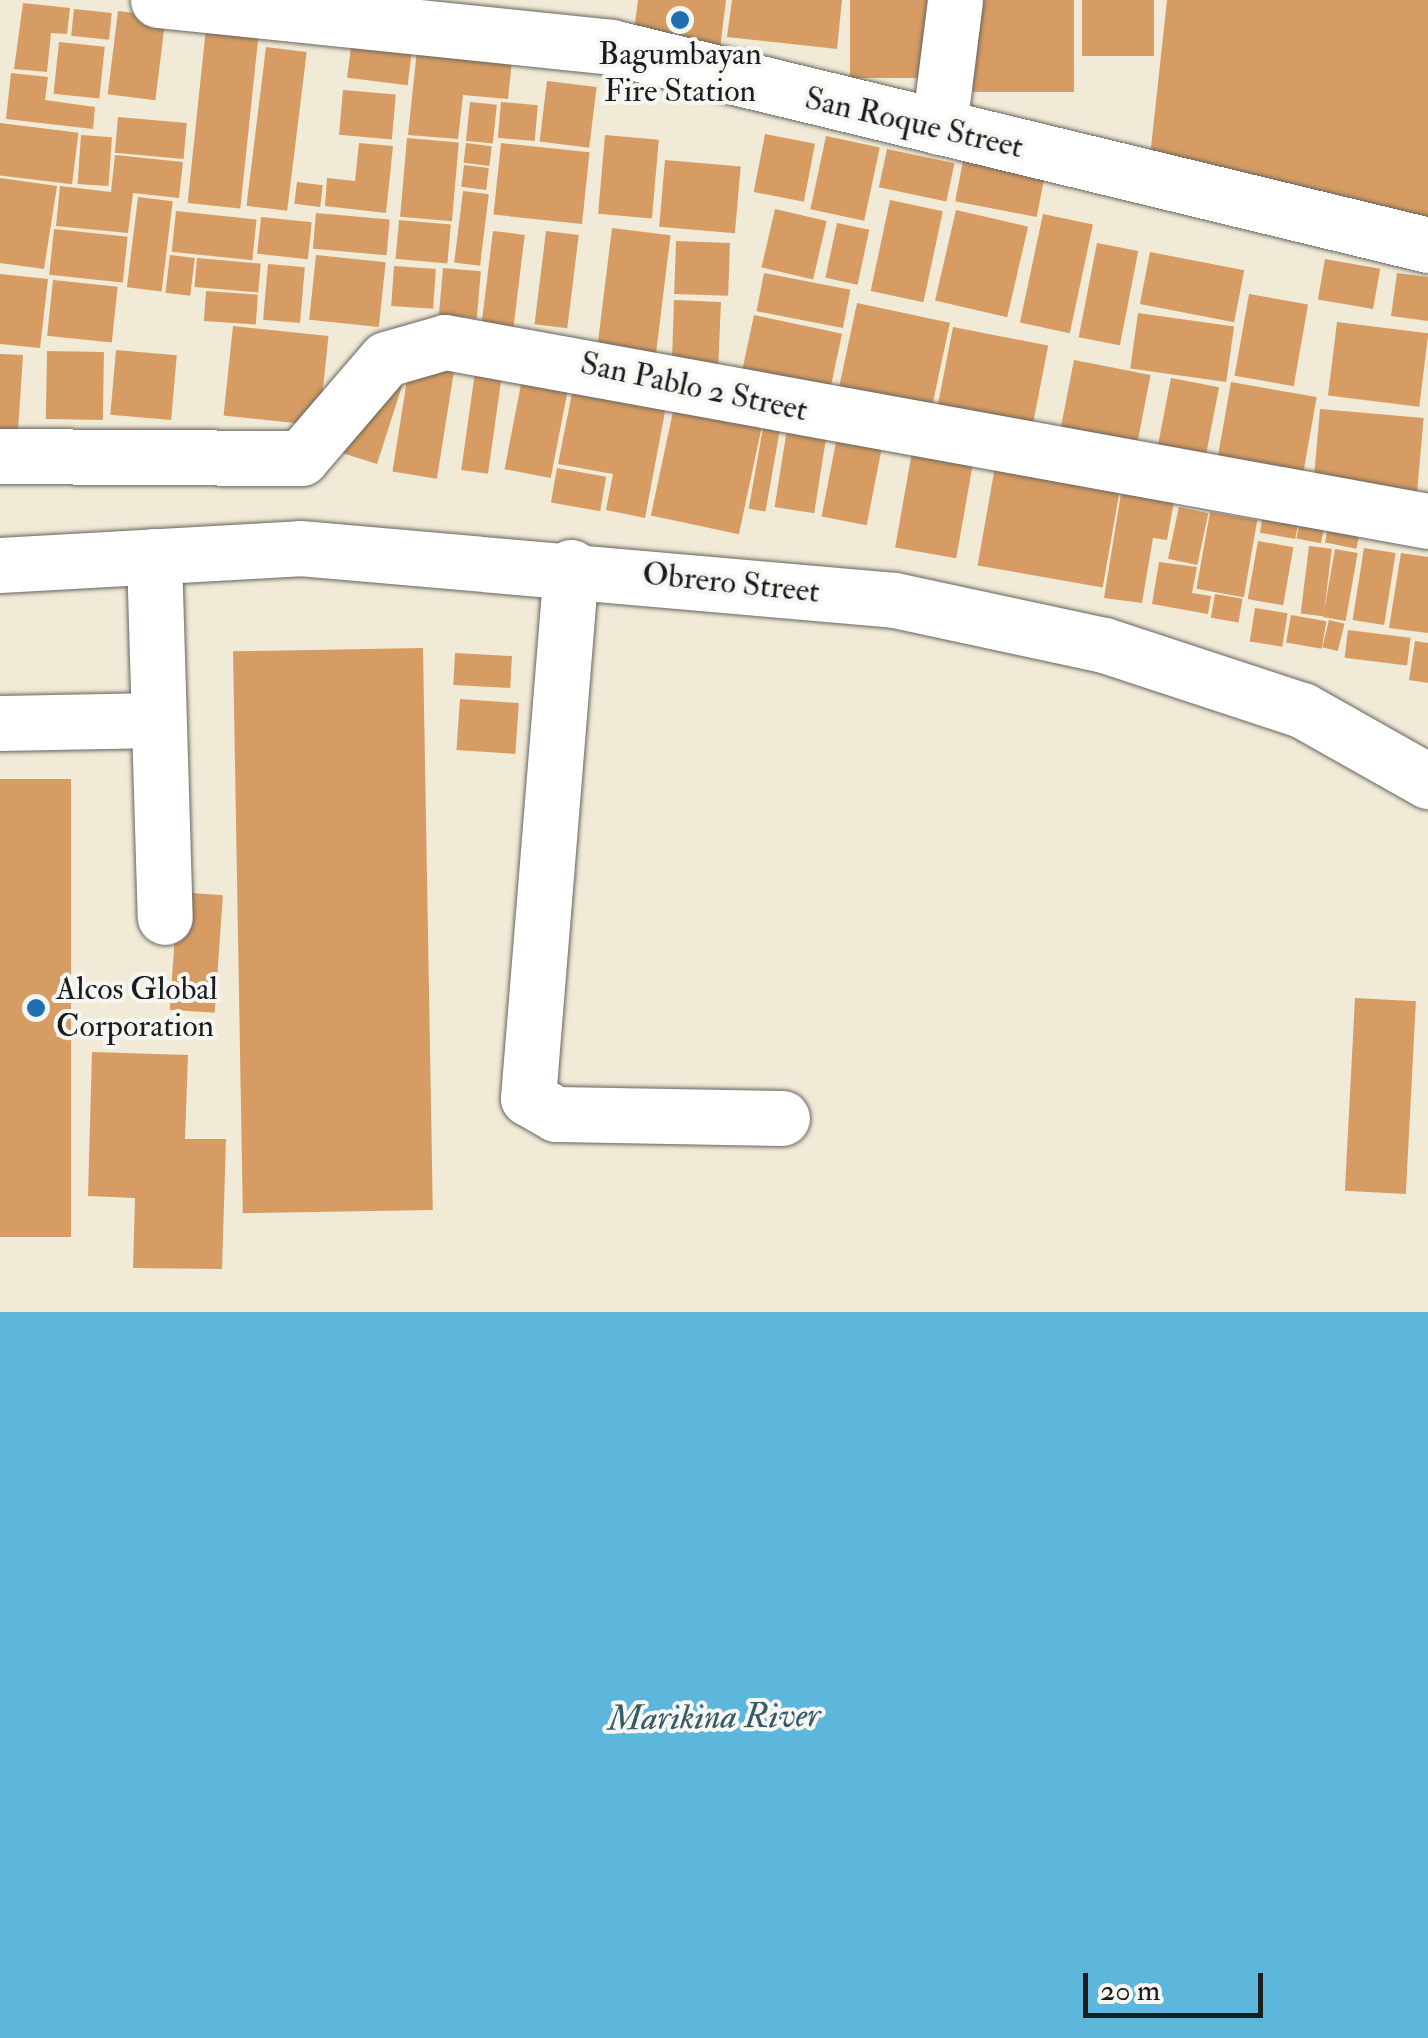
<!DOCTYPE html>
<style>
body{margin:0}
#map{position:relative;width:1428px;height:2038px;overflow:hidden;background:#f1ead7;font-family:"IM FELL Double Pica",serif}
div>[style]{position:absolute}
.water>*{inset:0;background:#5db6db;transform-origin:0 0}
.building>*{inset:0;background:#d79c63;transform-origin:0 0}
.roads{filter:drop-shadow(0 0 2px #67645d) drop-shadow(0 0 2px #67645d)}
.minor>*{height:55px;margin:-27.5px;padding:0 27.5px;transform-origin:27.5px;border-radius:27.5px;background:#fff}
.dots>*{width:28px;height:28px;translate:-50% -50%;box-sizing:border-box;border:5px solid #f6f6f2;border-radius:50%}
span{translate:-50% -50%;white-space:nowrap;text-align:center;line-height:1.15;-webkit-text-stroke:8px #f6f6f2;paint-order:stroke}
.poi-label{font-size:32px;color:#1c1c1c}
.left{translate:0 -50%;text-align:left}
.street-label{font-size:32px;color:#1c1c1c}
.water-label{font-size:35px;color:#365a68;font-style:italic}
.scale{position:absolute;left:1083px;top:1973px;width:180px;height:45px;box-sizing:border-box;border:5px solid #1c1c1c;border-top:0;padding-left:12px;font-size:30px;line-height:35px;white-space:nowrap;color:#1c1c1c;-webkit-text-stroke:8px #f6f6f2;paint-order:stroke}
</style>
<div id="map">
<div class="water">
<i style="left:1428px;top:1312px;width:726px;height:1429px;rotate:90deg"></i>
</div>
<div class="building">
<i style="clip-path:polygon(638px 0,726px 0,720px 49px,633px 39px)"></i>
<i style="clip-path:polygon(732px 0,842px 0,837px 49px,727px 37px)"></i>
<i style="left:850px;top:0;width:88px;height:78px"></i>
<i style="left:973px;top:0;width:101px;height:92px"></i>
<i style="left:1082px;top:0;width:72px;height:56px"></i>
<i style="clip-path:polygon(1167px 0,1428px 0,1428px 230px,1149px 166px)"></i>
<i style="clip-path:polygon(23px 3px,70px 8px,67px 34px,51px 33px,47px 72px,14px 69px)"></i>
<i style="left:74px;top:9px;width:38px;height:27px;rotate:6deg"></i>
<i style="left:118px;top:11px;width:48px;height:84px;rotate:7deg"></i>
<i style="left:206px;top:28px;width:53px;height:176px;rotate:6deg"></i>
<i style="left:352px;top:38px;width:61px;height:40px;rotate:7deg"></i>
<i style="left:59px;top:42px;width:46px;height:52px;rotate:6deg"></i>
<i style="left:266px;top:47px;width:41px;height:160px;rotate:7deg"></i>
<i style="clip-path:polygon(417px 50px,512px 60px,508px 99px,463px 95px,458px 139px,408px 135px)"></i>
<i style="clip-path:polygon(11px 73px,48px 77px,45px 100px,95px 107px,93px 129px,6px 119px)"></i>
<i style="left:547px;top:81px;width:50px;height:61px;rotate:7deg"></i>
<i style="left:343px;top:90px;width:53px;height:45px;rotate:5deg"></i>
<i style="left:470px;top:102px;width:27px;height:39px;rotate:6deg"></i>
<i style="left:501px;top:102px;width:37px;height:36px;rotate:5deg"></i>
<i style="left:118px;top:117px;width:69px;height:36px;rotate:5deg"></i>
<i style="left:0;top:123px;width:79px;height:52px;rotate:7deg"></i>
<i style="left:765px;top:134px;width:51px;height:59px;rotate:11deg"></i>
<i style="left:81px;top:135px;width:31px;height:49px;rotate:4deg"></i>
<i style="left:605px;top:135px;width:54px;height:79px;rotate:5deg"></i>
<i style="left:826px;top:136px;width:55px;height:75px;rotate:12deg"></i>
<i style="left:407px;top:138px;width:52px;height:79px;rotate:5deg"></i>
<i style="clip-path:polygon(359px 143px,393px 146px,386px 213px,325px 206px,327px 178px,355px 181px)"></i>
<i style="left:466px;top:143px;width:26px;height:20px;rotate:7deg"></i>
<i style="left:501px;top:143px;width:89px;height:72px;rotate:6deg"></i>
<i style="left:887px;top:149px;width:69px;height:39px;rotate:12deg"></i>
<i style="clip-path:polygon(115px 155px,183px 162px,179px 198px,133px 193px,128px 233px,56px 226px,60px 186px,111px 192px)"></i>
<i style="left:665px;top:160px;width:76px;height:67px;rotate:5deg"></i>
<i style="left:963px;top:161px;width:83px;height:41px;rotate:11deg"></i>
<i style="left:464px;top:165px;width:25px;height:22px;rotate:7deg"></i>
<i style="clip-path:polygon(0 178px,57px 186px,44px 269px,0 263px)"></i>
<i style="left:297px;top:182px;width:26px;height:22px;rotate:7deg"></i>
<i style="left:463px;top:191px;width:26px;height:72px;rotate:7deg"></i>
<i style="left:138px;top:197px;width:35px;height:91px;rotate:7deg"></i>
<i style="left:890px;top:200px;width:54px;height:93px;rotate:12deg"></i>
<i style="left:775px;top:209px;width:53px;height:60px;rotate:13deg"></i>
<i style="left:956px;top:210px;width:74px;height:93px;rotate:13deg"></i>
<i style="left:176px;top:211px;width:81px;height:41px;rotate:6deg"></i>
<i style="left:316px;top:213px;width:74px;height:36px;rotate:5deg"></i>
<i style="left:1043px;top:214px;width:51px;height:111px;rotate:12deg"></i>
<i style="left:261px;top:217px;width:51px;height:37px;rotate:6deg"></i>
<i style="left:399px;top:220px;width:52px;height:39px;rotate:5deg"></i>
<i style="left:837px;top:223px;width:33px;height:56px;rotate:12deg"></i>
<i style="left:612px;top:228px;width:59px;height:124px;rotate:7deg"></i>
<i style="left:54px;top:229px;width:74px;height:46px;rotate:6deg"></i>
<i style="left:493px;top:231px;width:32px;height:101px;rotate:7deg"></i>
<i style="left:546px;top:231px;width:33px;height:94px;rotate:7deg"></i>
<i style="left:676px;top:241px;width:54px;height:53px;rotate:2deg"></i>
<i style="left:1097px;top:243px;width:42px;height:96px;rotate:11deg"></i>
<i style="left:1150px;top:252px;width:96px;height:53px;rotate:11deg"></i>
<i style="left:170px;top:255px;width:25px;height:38px;rotate:7deg"></i>
<i style="left:316px;top:255px;width:70px;height:65px;rotate:6deg"></i>
<i style="left:197px;top:258px;width:64px;height:29px;rotate:5deg"></i>
<i style="left:1325px;top:259px;width:56px;height:41px;rotate:10deg"></i>
<i style="left:268px;top:264px;width:37px;height:56px;rotate:5deg"></i>
<i style="left:394px;top:266px;width:42px;height:40px;rotate:4deg"></i>
<i style="left:443px;top:268px;width:38px;height:47px;rotate:5deg"></i>
<i style="left:764px;top:273px;width:88px;height:39px;rotate:11deg"></i>
<i style="clip-path:polygon(1397px 273px,1428px 277px,1428px 321px,1391px 316px)"></i>
<i style="clip-path:polygon(0 274px,48px 279px,40px 348px,0 344px)"></i>
<i style="left:53px;top:280px;width:65px;height:56px;rotate:6deg"></i>
<i style="left:206px;top:291px;width:52px;height:30px;rotate:4deg"></i>
<i style="left:1249px;top:294px;width:60px;height:83px;rotate:10deg"></i>
<i style="clip-path:polygon(674px 300px,721px 302px,718px 370px,672px 359px)"></i>
<i style="left:857px;top:303px;width:95px;height:99px;rotate:12deg"></i>
<i style="left:1138px;top:313px;width:97px;height:56px;rotate:8deg"></i>
<i style="left:754px;top:315px;width:90px;height:58px;rotate:12deg"></i>
<i style="left:1337px;top:322px;width:92px;height:74px;rotate:7deg"></i>
<i style="left:233px;top:326px;width:96px;height:90px;rotate:6deg"></i>
<i style="left:953px;top:327px;width:97px;height:95px;rotate:11deg"></i>
<i style="left:116px;top:350px;width:61px;height:65px;rotate:5deg"></i>
<i style="left:47px;top:351px;width:57px;height:68px;rotate:1deg"></i>
<i style="clip-path:polygon(0 354px,23px 355px,18px 431px,0 430px)"></i>
<i style="left:1074px;top:360px;width:78px;height:93px;rotate:11deg"></i>
<i style="left:410px;top:361px;width:45px;height:112px;rotate:9deg"></i>
<i style="left:476px;top:365px;width:27px;height:106px;rotate:8deg"></i>
<i style="left:524px;top:369px;width:47px;height:102px;rotate:11deg"></i>
<i style="clip-path:polygon(372px 376px,402px 386px,377px 464px,339px 452px)"></i>
<i style="left:1171px;top:378px;width:49px;height:72px;rotate:11deg"></i>
<i style="left:1231px;top:382px;width:87px;height:86px;rotate:10deg"></i>
<i style="clip-path:polygon(574px 383px,667px 401px,645px 518px,606px 510px,613px 474px,558px 464px)"></i>
<i style="left:675px;top:402px;width:90px;height:116px;rotate:12deg"></i>
<i style="left:1320px;top:409px;width:104px;height:80px;rotate:5deg"></i>
<i style="left:764px;top:422px;width:17px;height:88px;rotate:10deg"></i>
<i style="left:787px;top:429px;width:40px;height:79px;rotate:9deg"></i>
<i style="left:837px;top:437px;width:46px;height:81px;rotate:11deg"></i>
<i style="left:912px;top:452px;width:62px;height:97px;rotate:10deg"></i>
<i style="left:996px;top:461px;width:127px;height:106px;rotate:10deg"></i>
<i style="left:557px;top:468px;width:50px;height:35px;rotate:10deg"></i>
<i style="clip-path:polygon(1122px 487px,1175px 496px,1167px 540px,1153px 538px,1142px 603px,1104px 598px)"></i>
<i style="left:1179px;top:507px;width:30px;height:53px;rotate:12deg"></i>
<i style="left:1264px;top:509px;width:36px;height:24px;rotate:10deg"></i>
<i style="left:1210px;top:512px;width:48px;height:78px;rotate:10deg"></i>
<i style="left:1301px;top:515px;width:25px;height:24px;rotate:11deg"></i>
<i style="left:1329px;top:522px;width:32px;height:21px;rotate:11deg"></i>
<i style="left:1258px;top:541px;width:36px;height:59px;rotate:10deg"></i>
<i style="left:1309px;top:546px;width:23px;height:68px;rotate:7deg"></i>
<i style="left:1364px;top:548px;width:32px;height:73px;rotate:9deg"></i>
<i style="left:1335px;top:549px;width:23px;height:69px;rotate:10deg"></i>
<i style="clip-path:polygon(1401px 553px,1428px 557px,1428px 633px,1389px 628px)"></i>
<i style="clip-path:polygon(1159px 562px,1197px 567px,1192px 593px,1211px 596px,1208px 614px,1152px 604px)"></i>
<i style="left:1215px;top:594px;width:28px;height:24px;rotate:10deg"></i>
<i style="left:1255px;top:608px;width:33px;height:34px;rotate:9deg"></i>
<i style="left:1291px;top:615px;width:36px;height:28px;rotate:10deg"></i>
<i style="left:1329px;top:620px;width:16px;height:28px;rotate:14deg"></i>
<i style="left:1348px;top:630px;width:63px;height:28px;rotate:7deg"></i>
<i style="clip-path:polygon(1415px 641px,1428px 643px,1428px 683px,1409px 680px)"></i>
<i style="left:423px;top:648px;width:562px;height:190px;rotate:89deg"></i>
<i style="left:455px;top:653px;width:57px;height:32px;rotate:3deg"></i>
<i style="left:460px;top:699px;width:59px;height:51px;rotate:4deg"></i>
<i style="left:71px;top:779px;width:458px;height:71px;rotate:90deg"></i>
<i style="left:178px;top:892px;width:45px;height:118px;rotate:4deg"></i>
<i style="left:1355px;top:998px;width:61px;height:193px;rotate:3deg"></i>
<i style="clip-path:polygon(92px 1052px,188px 1055px,185px 1139px,226px 1139px,222px 1269px,133px 1268px,135px 1198px,88px 1196px)"></i>
</div>
<div class="roads">
<div class="minor">
<i style="left:158px;top:0;width:455px;rotate:5.9deg"></i>
<i style="left:611px;top:47px;width:841px;rotate:13.62deg"></i>
<i style="left:939px;top:127px;width:128px;rotate:-82.8deg"></i>
<i style="left:0;top:456px;width:301px;rotate:0.4deg"></i>
<i style="left:301px;top:458px;width:130px;rotate:-49.4deg"></i>
<i style="left:386px;top:359px;width:61px;rotate:-16.1deg"></i>
<i style="left:445px;top:342px;width:999px;rotate:10.32deg"></i>
<i style="left:154px;top:556px;width:361px;rotate:88.3deg"></i>
<i style="left:0;top:565px;width:300px;rotate:-3.2deg"></i>
<i style="left:300px;top:548px;width:596px;rotate:5deg"></i>
<i style="left:894px;top:600px;width:215px;rotate:12.1deg"></i>
<i style="left:1104px;top:645px;width:208px;rotate:18.2deg"></i>
<i style="left:1302px;top:710px;width:145px;rotate:29.4deg"></i>
<i style="left:571px;top:567px;width:533px;rotate:94.63deg"></i>
<i style="left:528px;top:1098px;width:32px;rotate:30deg"></i>
<i style="left:556px;top:1114px;width:226px;rotate:1deg"></i>
<i style="left:0;top:723px;width:157px;rotate:-1.1deg"></i>
</div>
</div>
<div class="dots">
<i style="left:680px;top:20px;background:#1f6fb2"></i>
<i style="left:36px;top:1008px;background:#1f6fb2"></i>
</div>
<div class="poi-label">
<span style="left:680px;top:73px">Bagumbayan<br>Fire Station</span>
<span class="left" style="left:56px;top:1008px">Alcos Global<br>Corporation</span>
</div>
<div class="street-label">
<span style="left:914px;top:123px;rotate:13deg">San Roque Street</span>
<span style="left:694px;top:387px;rotate:12deg">San Pablo 2 Street</span>
<span style="left:731px;top:583px;rotate:6deg">Obrero Street</span>
</div>
<div class="water-label">
<span style="left:714px;top:1717px;rotate:-1deg">Marikina River</span>
</div>
<div class="scale">20 m</div>
</div>
